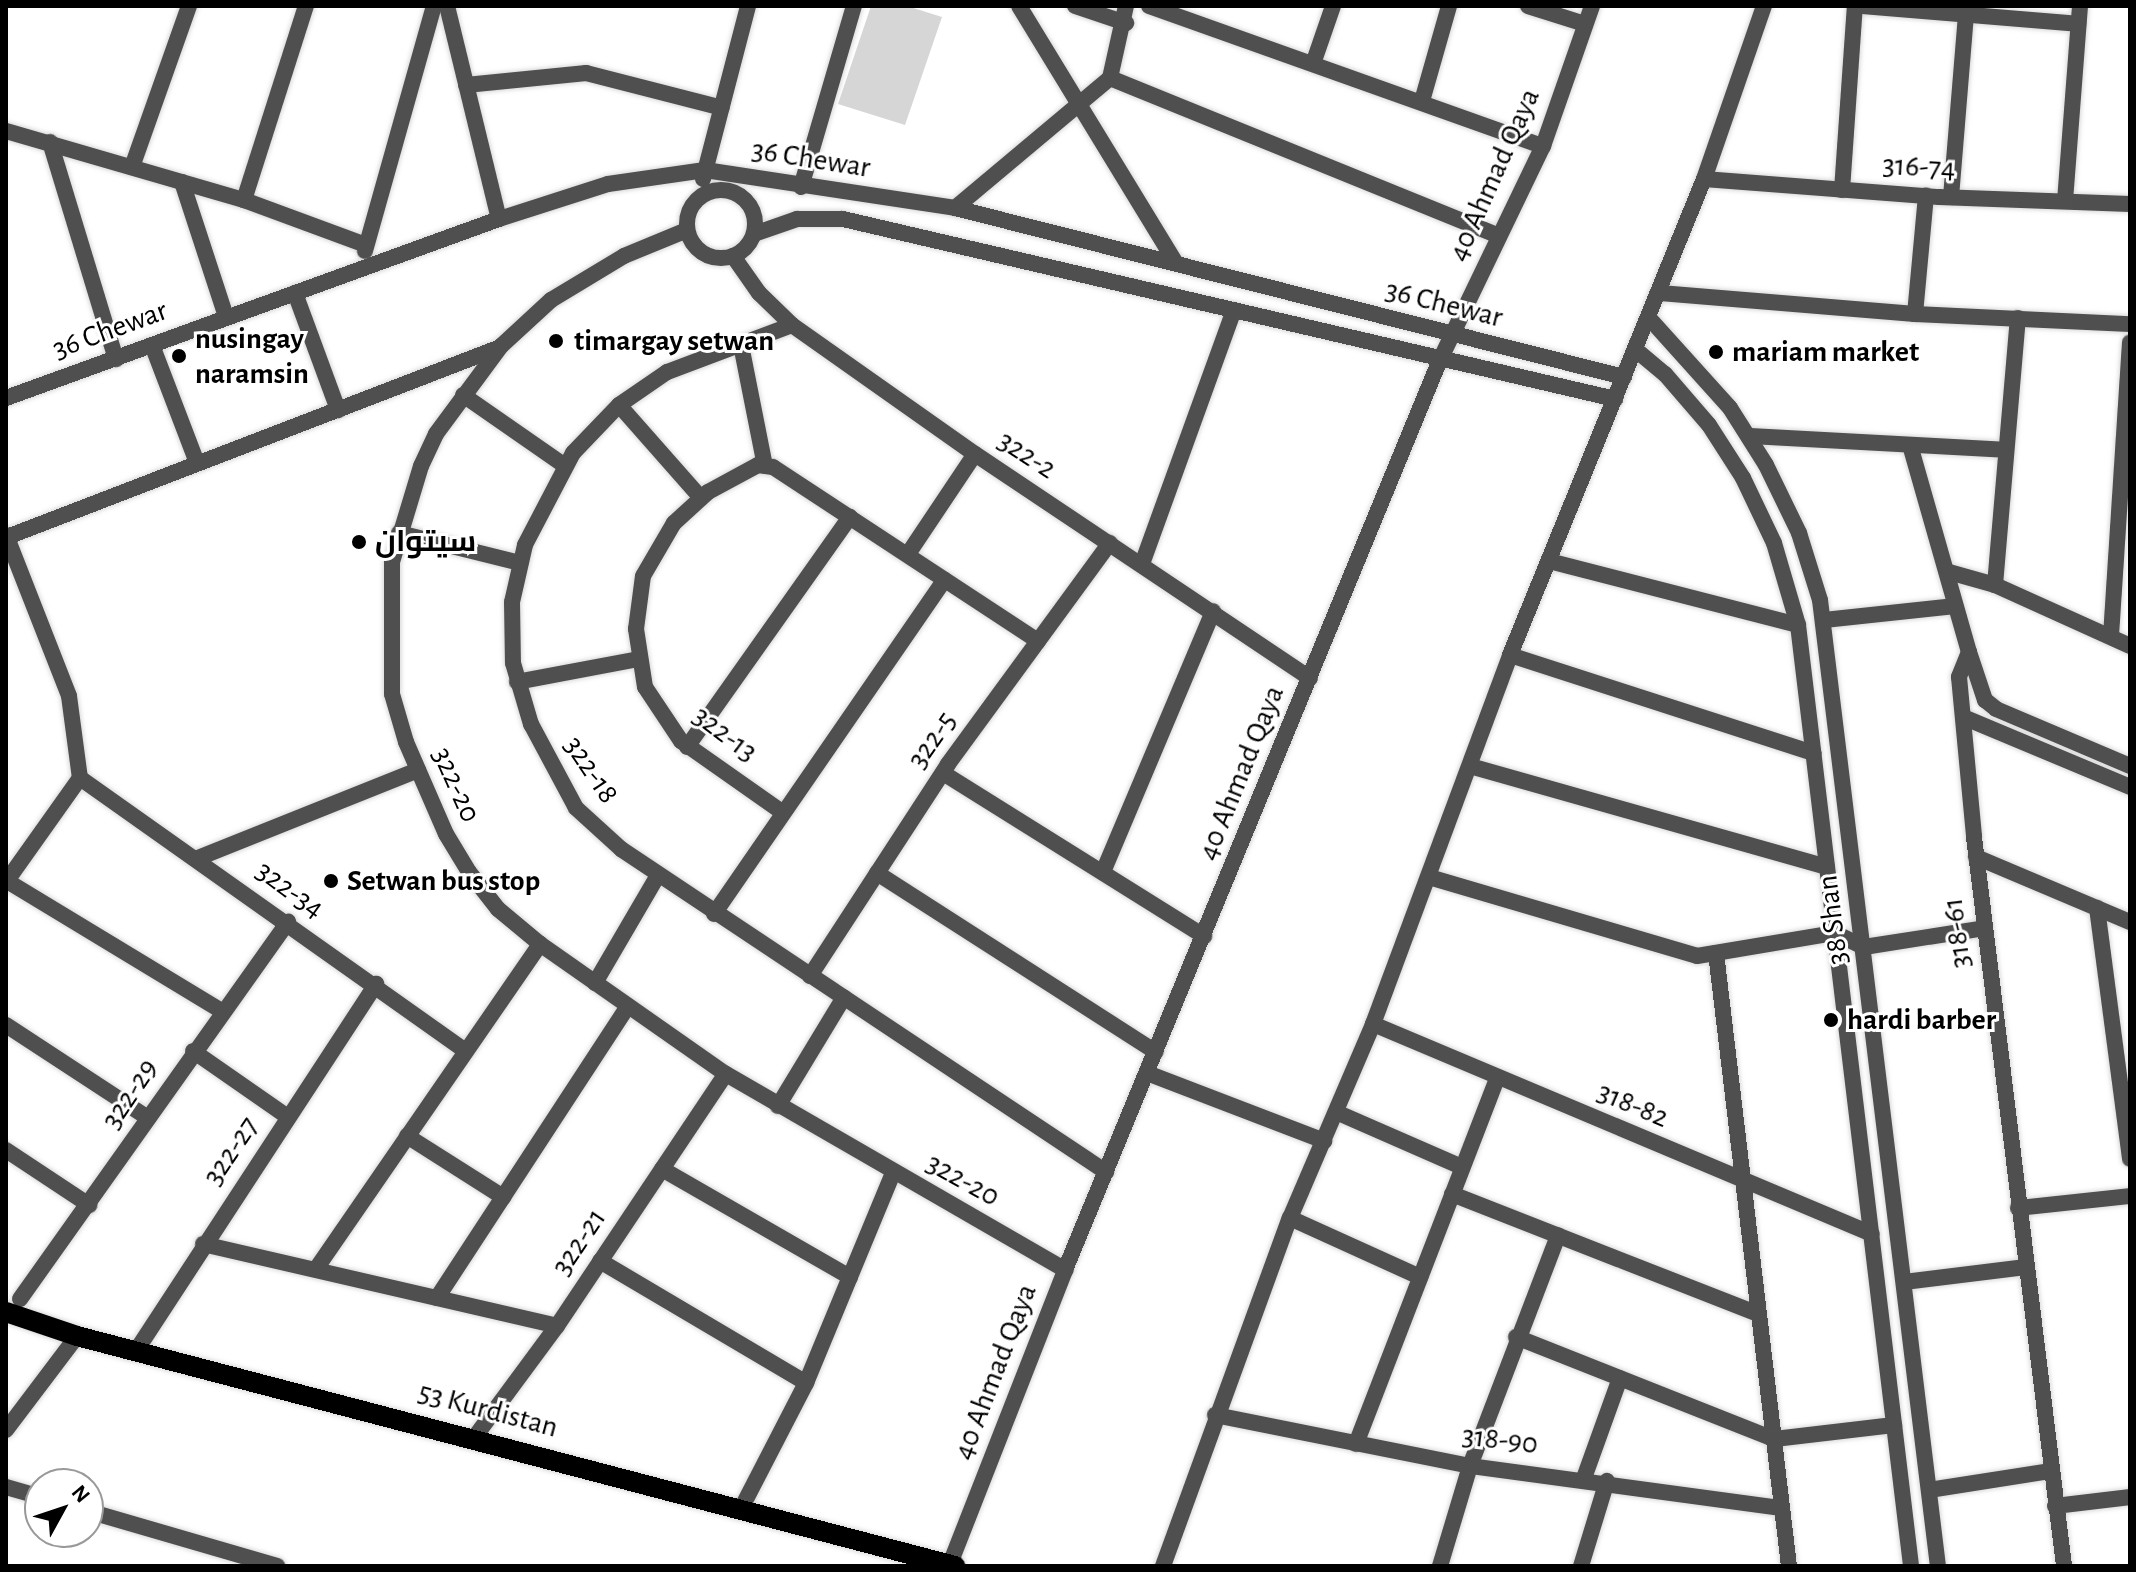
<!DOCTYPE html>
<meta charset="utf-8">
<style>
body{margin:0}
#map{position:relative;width:2136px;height:1572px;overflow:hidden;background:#fff;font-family:"Alegreya Sans",Cairo,sans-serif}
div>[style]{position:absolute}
.green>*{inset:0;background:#d6d6d6}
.roads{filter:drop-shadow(0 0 2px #dbdbdb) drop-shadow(0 0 2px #dbdbdb)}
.minor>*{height:16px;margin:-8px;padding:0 8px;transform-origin:8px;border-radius:8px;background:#4f4f4f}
.minor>.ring{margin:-8px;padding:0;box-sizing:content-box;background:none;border:16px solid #4f4f4f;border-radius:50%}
.major>*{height:20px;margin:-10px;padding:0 10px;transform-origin:10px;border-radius:10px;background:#000}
.dots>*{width:22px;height:22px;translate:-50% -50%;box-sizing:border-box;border:4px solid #fff;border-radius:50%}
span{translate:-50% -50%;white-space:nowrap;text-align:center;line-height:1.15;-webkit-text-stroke:6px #fff;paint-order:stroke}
.street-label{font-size:30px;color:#000}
.poi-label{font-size:30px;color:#000;font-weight:700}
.left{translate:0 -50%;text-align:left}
.frame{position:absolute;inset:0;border:8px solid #000;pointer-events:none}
.north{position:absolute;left:24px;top:1468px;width:80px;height:80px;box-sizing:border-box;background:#fff;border:2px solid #999;border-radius:50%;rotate:50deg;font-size:22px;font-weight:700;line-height:32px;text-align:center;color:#000}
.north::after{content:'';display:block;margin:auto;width:28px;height:36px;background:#000;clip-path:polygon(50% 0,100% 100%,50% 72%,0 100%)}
</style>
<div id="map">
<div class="green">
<i style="clip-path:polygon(871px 6px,907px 6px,942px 17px,905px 125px,838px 104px)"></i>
</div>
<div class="roads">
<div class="minor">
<i style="left:447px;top:6px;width:219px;rotate:76.3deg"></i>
<i style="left:1019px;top:6px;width:300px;rotate:58.6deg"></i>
<i style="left:1075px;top:6px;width:54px;rotate:18.4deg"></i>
<i style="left:1149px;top:6px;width:418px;rotate:19.6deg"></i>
<i style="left:1528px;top:6px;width:60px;rotate:17.5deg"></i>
<i style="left:1861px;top:6px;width:218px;rotate:4.7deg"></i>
<i style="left:1314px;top:61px;width:58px;rotate:-70.9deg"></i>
<i style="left:1110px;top:78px;width:420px;rotate:22.1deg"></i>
<i style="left:466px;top:85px;width:121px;rotate:-5.7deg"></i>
<i style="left:586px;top:73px;width:140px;rotate:14.4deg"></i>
<i style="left:1422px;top:101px;width:99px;rotate:-74.1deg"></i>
<i style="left:6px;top:131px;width:248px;rotate:16.2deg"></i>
<i style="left:244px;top:200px;width:127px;rotate:20.3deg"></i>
<i style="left:50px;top:142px;width:227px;rotate:73.1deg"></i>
<i style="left:132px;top:167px;width:171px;rotate:-70.5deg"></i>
<i style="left:703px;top:179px;width:179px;rotate:-75.4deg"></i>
<i style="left:1704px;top:179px;width:236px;rotate:4.4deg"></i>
<i style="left:1939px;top:197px;width:191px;rotate:2.1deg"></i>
<i style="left:182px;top:182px;width:142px;rotate:71.9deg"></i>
<i style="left:801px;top:187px;width:189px;rotate:-73.7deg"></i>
<i class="ring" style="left:687px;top:190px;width:52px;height:52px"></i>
<i style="left:1842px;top:190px;width:184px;rotate:-86deg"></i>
<i style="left:1951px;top:197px;width:183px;rotate:-85.3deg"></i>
<i style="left:244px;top:200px;width:204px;rotate:-72.3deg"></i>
<i style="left:2065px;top:201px;width:196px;rotate:-85.6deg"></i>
<i style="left:955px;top:208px;width:202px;rotate:-40deg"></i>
<i style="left:1110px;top:78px;width:74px;rotate:-77.5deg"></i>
<i style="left:687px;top:230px;width:68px;rotate:157.6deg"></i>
<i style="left:624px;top:256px;width:85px;rotate:148.9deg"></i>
<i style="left:551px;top:300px;width:68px;rotate:137.4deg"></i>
<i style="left:501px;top:346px;width:109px;rotate:126.5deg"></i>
<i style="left:436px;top:434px;width:35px;rotate:115deg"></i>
<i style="left:421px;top:466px;width:100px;rotate:106.8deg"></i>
<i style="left:392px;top:562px;width:132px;rotate:90deg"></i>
<i style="left:392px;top:694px;width:50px;rotate:73.7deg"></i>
<i style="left:406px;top:742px;width:100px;rotate:66.5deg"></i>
<i style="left:446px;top:834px;width:44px;rotate:58.8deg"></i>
<i style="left:469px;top:872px;width:47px;rotate:51.9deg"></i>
<i style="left:498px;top:909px;width:55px;rotate:39.8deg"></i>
<i style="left:540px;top:944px;width:227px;rotate:35deg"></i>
<i style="left:726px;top:1074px;width:392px;rotate:30deg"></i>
<i style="left:754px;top:234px;width:46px;rotate:-19.2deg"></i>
<i style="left:797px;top:219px;width:46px"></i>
<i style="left:843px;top:219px;width:793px;rotate:13.12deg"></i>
<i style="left:365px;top:251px;width:255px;rotate:-74.3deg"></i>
<i style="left:733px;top:256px;width:45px;rotate:54.9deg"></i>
<i style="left:759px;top:293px;width:46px;rotate:44.1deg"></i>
<i style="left:792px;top:325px;width:224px;rotate:35.2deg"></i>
<i style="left:975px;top:454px;width:403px;rotate:33.8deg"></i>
<i style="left:295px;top:293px;width:125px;rotate:69.8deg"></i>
<i style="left:1660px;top:293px;width:256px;rotate:4.7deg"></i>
<i style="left:1915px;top:314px;width:215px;rotate:2.7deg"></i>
<i style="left:1915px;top:314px;width:119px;rotate:-84.7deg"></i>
<i style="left:1649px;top:318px;width:121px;rotate:48deg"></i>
<i style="left:1730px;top:408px;width:67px;rotate:57.7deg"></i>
<i style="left:1766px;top:465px;width:76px;rotate:64.1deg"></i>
<i style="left:1799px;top:533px;width:70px;rotate:72.6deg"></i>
<i style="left:1820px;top:600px;width:973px;rotate:83.04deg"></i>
<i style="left:792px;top:325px;width:134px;rotate:159.4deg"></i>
<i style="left:667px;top:372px;width:58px;rotate:145.5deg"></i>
<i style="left:619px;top:405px;width:66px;rotate:133.8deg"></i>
<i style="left:573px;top:453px;width:104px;rotate:117.6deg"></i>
<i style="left:525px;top:545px;width:58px;rotate:102.8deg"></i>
<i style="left:512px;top:602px;width:61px;rotate:89.1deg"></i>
<i style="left:513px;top:663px;width:64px;rotate:73.6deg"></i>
<i style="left:531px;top:724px;width:95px;rotate:61.8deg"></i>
<i style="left:576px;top:808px;width:61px;rotate:42.3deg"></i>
<i style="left:621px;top:849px;width:583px;rotate:33.66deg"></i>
<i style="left:152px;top:345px;width:126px;rotate:69.1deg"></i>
<i style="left:741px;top:345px;width:123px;rotate:78.8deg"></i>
<i style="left:1636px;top:350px;width:38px;rotate:40deg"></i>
<i style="left:1665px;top:374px;width:67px;rotate:49.2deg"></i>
<i style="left:1709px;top:425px;width:63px;rotate:57.3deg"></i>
<i style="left:1743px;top:478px;width:72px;rotate:64.5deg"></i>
<i style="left:1774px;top:543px;width:85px;rotate:73.7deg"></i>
<i style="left:1798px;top:625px;width:948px;rotate:83.15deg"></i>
<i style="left:463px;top:395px;width:124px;rotate:34.8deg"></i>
<i style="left:6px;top:398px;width:524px;rotate:-19.96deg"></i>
<i style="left:499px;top:219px;width:114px;rotate:-17.8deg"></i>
<i style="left:608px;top:184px;width:98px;rotate:-8.2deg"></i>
<i style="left:705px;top:170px;width:253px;rotate:8.6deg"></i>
<i style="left:955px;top:208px;width:690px;rotate:14.18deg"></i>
<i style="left:619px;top:405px;width:124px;rotate:48.6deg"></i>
<i style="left:1749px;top:436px;width:257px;rotate:3.1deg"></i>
<i style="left:1910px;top:445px;width:215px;rotate:74.1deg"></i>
<i style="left:1969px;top:652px;width:27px;rotate:112deg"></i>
<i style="left:1959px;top:677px;width:161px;rotate:84.6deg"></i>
<i style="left:1974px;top:837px;width:735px;rotate:82.96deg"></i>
<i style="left:399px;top:533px;width:125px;rotate:13.9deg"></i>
<i style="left:6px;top:535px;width:173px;rotate:68.6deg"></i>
<i style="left:69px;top:696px;width:83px;rotate:82.4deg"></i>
<i style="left:7px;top:537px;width:526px;rotate:-21.05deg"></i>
<i style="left:908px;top:554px;width:120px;rotate:-56.2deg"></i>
<i style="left:1549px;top:561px;width:257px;rotate:14.4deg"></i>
<i style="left:1142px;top:564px;width:270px;rotate:-70.1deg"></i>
<i style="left:1949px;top:572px;width:48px;rotate:15.8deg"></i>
<i style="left:1995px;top:585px;width:148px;rotate:24.3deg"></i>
<i style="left:1995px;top:585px;width:268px;rotate:-85.1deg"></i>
<i style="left:1824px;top:620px;width:132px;rotate:-6.1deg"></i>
<i style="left:2111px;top:636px;width:294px;rotate:-86.3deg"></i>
<i style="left:1969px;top:652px;width:51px;rotate:71.6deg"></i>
<i style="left:1985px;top:700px;width:14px;rotate:39deg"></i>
<i style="left:1996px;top:709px;width:146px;rotate:23deg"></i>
<i style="left:1510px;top:655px;width:319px;rotate:17.9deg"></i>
<i style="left:517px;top:682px;width:124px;rotate:-10.7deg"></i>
<i style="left:1963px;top:717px;width:181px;rotate:22.7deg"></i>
<i style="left:687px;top:747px;width:282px;rotate:-54.7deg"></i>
<i style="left:1470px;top:766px;width:371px;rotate:15.8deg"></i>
<i style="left:943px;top:773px;width:308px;rotate:32deg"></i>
<i style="left:80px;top:778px;width:472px;rotate:35.3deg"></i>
<i style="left:782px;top:812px;width:123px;rotate:-144.9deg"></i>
<i style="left:681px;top:741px;width:65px;rotate:-123.7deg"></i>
<i style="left:645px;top:687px;width:59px;rotate:-98.8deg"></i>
<i style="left:636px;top:629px;width:53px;rotate:-82.5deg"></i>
<i style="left:643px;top:576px;width:61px;rotate:-59.7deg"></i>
<i style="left:674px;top:523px;width:46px;rotate:-42.4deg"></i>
<i style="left:708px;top:492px;width:57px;rotate:-28.4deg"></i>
<i style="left:758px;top:465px;width:15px;rotate:8deg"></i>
<i style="left:773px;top:467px;width:317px;rotate:33.3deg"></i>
<i style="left:1976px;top:857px;width:167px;rotate:22.9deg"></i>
<i style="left:198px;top:858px;width:237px;rotate:-21.8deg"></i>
<i style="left:1103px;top:872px;width:283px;rotate:-67.1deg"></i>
<i style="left:877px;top:873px;width:331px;rotate:32.7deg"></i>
<i style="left:1429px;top:877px;width:279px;rotate:16.4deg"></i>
<i style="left:1697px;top:956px;width:140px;rotate:-9.5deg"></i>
<i style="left:1835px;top:933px;width:32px;rotate:26deg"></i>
<i style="left:1864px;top:947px;width:122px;rotate:-8.9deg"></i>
<i style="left:7px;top:881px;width:251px;rotate:31.2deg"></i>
<i style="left:6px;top:882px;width:128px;rotate:-54.6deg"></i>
<i style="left:2097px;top:908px;width:253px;rotate:82.5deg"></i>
<i style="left:714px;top:914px;width:406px;rotate:-55.4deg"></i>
<i style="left:1716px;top:953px;width:617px;rotate:83.21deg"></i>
<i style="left:810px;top:976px;width:253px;rotate:-56.9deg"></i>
<i style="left:948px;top:764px;width:274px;rotate:-53.8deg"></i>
<i style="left:595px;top:983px;width:123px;rotate:-59.7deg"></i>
<i style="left:1373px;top:1024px;width:541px;rotate:22.82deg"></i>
<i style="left:6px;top:1025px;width:170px;rotate:33.2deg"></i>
<i style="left:193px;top:1051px;width:116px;rotate:34.8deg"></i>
<i style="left:1147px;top:1073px;width:190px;rotate:21deg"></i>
<i style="left:778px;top:1106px;width:127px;rotate:-58.8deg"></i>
<i style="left:1336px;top:1112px;width:137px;rotate:23.6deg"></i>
<i style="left:407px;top:1136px;width:114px;rotate:32.4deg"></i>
<i style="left:6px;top:1150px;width:100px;rotate:33.5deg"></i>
<i style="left:662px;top:1169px;width:217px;rotate:29.9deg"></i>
<i style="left:1452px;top:1194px;width:329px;rotate:21.4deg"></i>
<i style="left:2018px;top:1208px;width:113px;rotate:-6.1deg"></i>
<i style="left:1290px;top:1218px;width:143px;rotate:24.4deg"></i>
<i style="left:203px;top:1244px;width:363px;rotate:13deg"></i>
<i style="left:600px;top:1261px;width:239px;rotate:30.6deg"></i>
<i style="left:316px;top:1269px;width:395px;rotate:-55.4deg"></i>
<i style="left:1904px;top:1282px;width:123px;rotate:-7deg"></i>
<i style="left:437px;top:1298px;width:349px;rotate:-56.8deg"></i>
<i style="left:20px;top:1299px;width:463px;rotate:-54.6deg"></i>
<i style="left:1516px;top:1337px;width:277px;rotate:21.6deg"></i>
<i style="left:1774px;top:1439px;width:121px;rotate:-6.7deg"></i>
<i style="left:136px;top:1351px;width:439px;rotate:-56.8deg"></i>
<i style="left:1215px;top:1415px;width:260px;rotate:11.3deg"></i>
<i style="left:1470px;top:1466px;width:312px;rotate:7.7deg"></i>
<i style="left:6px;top:1430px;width:118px;rotate:-52.9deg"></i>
<i style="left:474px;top:1438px;width:139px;rotate:-53.5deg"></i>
<i style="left:557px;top:1326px;width:303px;rotate:-56.2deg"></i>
<i style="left:1356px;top:1444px;width:392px;rotate:-68.9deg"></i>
<i style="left:1584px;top:1478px;width:106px;rotate:-70.2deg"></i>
<i style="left:6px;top:1487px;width:35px;rotate:16deg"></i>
<i style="left:1929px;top:1490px;width:122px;rotate:-8.9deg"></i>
<i style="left:2055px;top:1506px;width:76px;rotate:-6.8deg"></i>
<i style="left:742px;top:1507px;width:140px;rotate:-62.7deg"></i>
<i style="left:806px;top:1383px;width:227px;rotate:-67.5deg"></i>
<i style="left:88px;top:1511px;width:197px;rotate:16.2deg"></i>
<i style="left:950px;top:1564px;width:316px;rotate:-68.6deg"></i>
<i style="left:1065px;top:1270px;width:982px;rotate:-67.61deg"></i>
<i style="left:1439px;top:362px;width:240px;rotate:-64.3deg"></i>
<i style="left:1543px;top:146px;width:148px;rotate:-70.7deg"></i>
<i style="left:1163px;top:1566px;width:370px;rotate:-70deg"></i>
<i style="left:1290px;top:1218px;width:211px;rotate:-66.8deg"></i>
<i style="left:1373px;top:1024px;width:394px;rotate:-69.6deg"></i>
<i style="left:1510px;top:655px;width:514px;rotate:-67.83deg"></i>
<i style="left:1704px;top:179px;width:183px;rotate:-70.9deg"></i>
<i style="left:1440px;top:1566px;width:104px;rotate:-73.3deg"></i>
<i style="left:1470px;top:1466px;width:247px;rotate:-69.1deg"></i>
<i style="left:1581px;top:1566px;width:89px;rotate:-73deg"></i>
</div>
<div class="major">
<i style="left:6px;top:1312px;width:75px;rotate:18.7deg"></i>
<i style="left:77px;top:1336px;width:908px;rotate:14.68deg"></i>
</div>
</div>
<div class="dots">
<i style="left:556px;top:341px;background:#000"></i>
<i style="left:1716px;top:352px;background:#000"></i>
<i style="left:179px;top:356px;background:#000"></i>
<i style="left:359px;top:542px;background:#000"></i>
<i style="left:331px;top:881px;background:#000"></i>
<i style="left:1831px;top:1020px;background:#000"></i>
</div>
<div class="street-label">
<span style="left:811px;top:159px;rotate:9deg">36 Chewar</span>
<span style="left:1919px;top:167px;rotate:3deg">316-74</span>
<span style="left:1494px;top:175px;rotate:-66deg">40 Ahmad Qaya</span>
<span style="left:1444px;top:304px;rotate:14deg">36 Chewar</span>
<span style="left:110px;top:330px;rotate:-20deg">36 Chewar</span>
<span style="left:1027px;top:455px;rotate:33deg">322-2</span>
<span style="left:725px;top:734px;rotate:37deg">322-13</span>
<span style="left:932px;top:740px;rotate:-55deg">322-5</span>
<span style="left:591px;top:770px;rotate:56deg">322-18</span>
<span style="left:1241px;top:773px;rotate:-68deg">40 Ahmad Qaya</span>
<span style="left:456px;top:785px;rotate:66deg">322-20</span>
<span style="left:290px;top:890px;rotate:36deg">322-34</span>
<span style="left:1833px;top:920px;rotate:-97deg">38 Shan</span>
<span style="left:1957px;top:933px;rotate:-97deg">318-61</span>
<span style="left:130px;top:1094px;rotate:-56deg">322-29</span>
<span style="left:1633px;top:1105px;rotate:23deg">318-82</span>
<span style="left:231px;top:1151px;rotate:-56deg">322-27</span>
<span style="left:963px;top:1180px;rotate:29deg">322-20</span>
<span style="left:579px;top:1242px;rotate:-56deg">322-21</span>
<span style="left:995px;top:1372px;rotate:-69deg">40 Ahmad Qaya</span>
<span style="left:488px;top:1410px;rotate:15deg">53 Kurdistan</span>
<span style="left:1500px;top:1440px;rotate:7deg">318-90</span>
</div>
<div class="poi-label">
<span class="left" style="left:195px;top:356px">nusingay<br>naramsin</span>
<span class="left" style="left:574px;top:341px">timargay setwan</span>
<span class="left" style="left:1732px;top:352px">mariam market</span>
<span class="left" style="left:375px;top:542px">سيتوان</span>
<span class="left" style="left:347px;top:881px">Setwan bus stop</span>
<span class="left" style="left:1847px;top:1020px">hardi barber</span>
</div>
<div class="frame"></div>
<div class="north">N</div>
</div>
